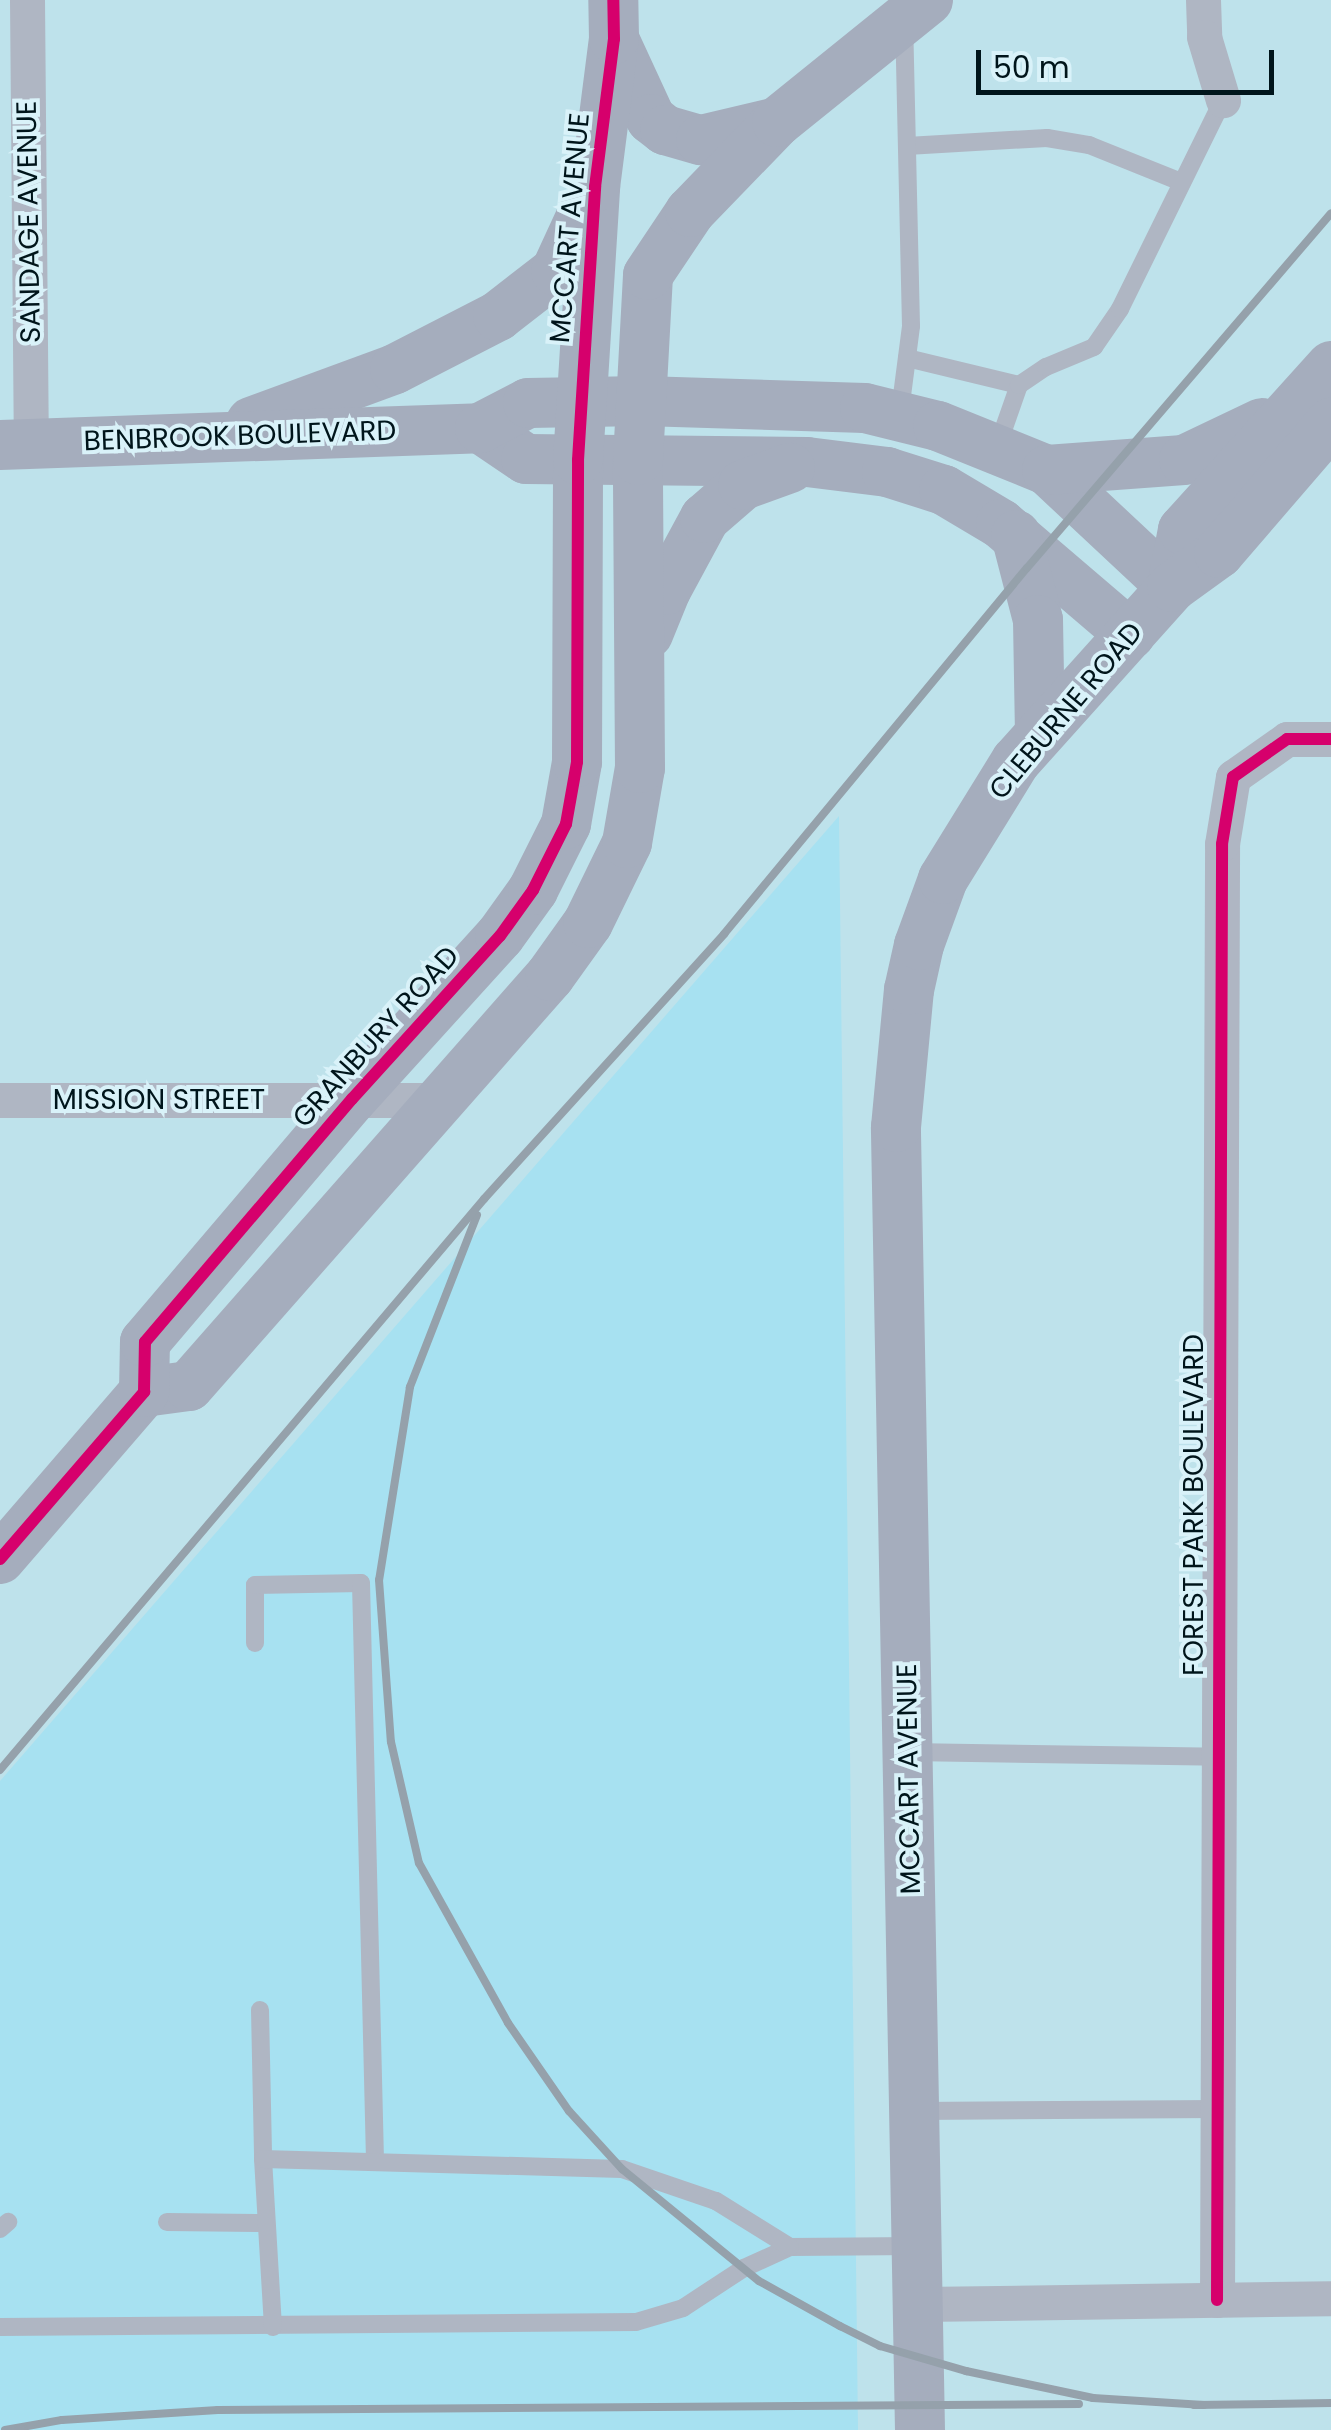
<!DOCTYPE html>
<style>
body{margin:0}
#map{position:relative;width:1331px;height:2430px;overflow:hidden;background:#bee2eb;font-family:Poppins,sans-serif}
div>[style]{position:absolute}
.built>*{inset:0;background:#a7e1f1}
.lane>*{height:18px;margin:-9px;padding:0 9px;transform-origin:9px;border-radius:9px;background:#afb6c3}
.street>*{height:35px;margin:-17.5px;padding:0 17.5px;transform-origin:17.5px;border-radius:17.5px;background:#afb6c3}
.secondary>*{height:50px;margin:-25px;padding:0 25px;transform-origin:25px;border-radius:25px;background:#a5adbd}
.rail>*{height:8px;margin:-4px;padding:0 4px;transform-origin:4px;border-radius:4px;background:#95a1ab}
.cycleway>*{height:12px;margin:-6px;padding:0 6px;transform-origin:6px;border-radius:6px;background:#d6006c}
span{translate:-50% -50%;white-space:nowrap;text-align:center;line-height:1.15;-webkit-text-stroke:8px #d9f2f9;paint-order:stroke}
.street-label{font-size:28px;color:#00151b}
.scale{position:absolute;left:976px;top:50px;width:298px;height:45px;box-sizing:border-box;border:5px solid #00151b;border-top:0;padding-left:12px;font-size:30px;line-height:35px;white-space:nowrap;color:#00151b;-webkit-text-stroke:8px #d9f2f9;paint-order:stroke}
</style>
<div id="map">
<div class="built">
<i style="clip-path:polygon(839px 816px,858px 2430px,0 2430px,0 1781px)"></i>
</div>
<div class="lane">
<i style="left:907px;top:146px;width:140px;rotate:-3.3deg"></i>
<i style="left:1047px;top:138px;width:43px;rotate:9.5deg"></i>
<i style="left:1089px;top:145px;width:99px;rotate:21.9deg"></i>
<i style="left:907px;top:358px;width:115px;rotate:13.6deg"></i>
<i style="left:900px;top:411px;width:86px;rotate:-82.6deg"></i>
<i style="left:911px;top:326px;width:298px;rotate:-91.3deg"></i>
<i style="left:998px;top:445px;width:64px;rotate:-70.7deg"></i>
<i style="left:1019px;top:385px;width:32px;rotate:-34deg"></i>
<i style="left:1046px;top:367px;width:52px;rotate:-22.6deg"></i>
<i style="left:1094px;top:347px;width:46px;rotate:-55.6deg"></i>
<i style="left:1120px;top:309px;width:233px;rotate:-63.8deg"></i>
<i style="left:255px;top:1643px;width:58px;rotate:-90deg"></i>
<i style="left:255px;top:1585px;width:106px;rotate:-1.1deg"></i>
<i style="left:361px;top:1583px;width:576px;rotate:88.61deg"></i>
<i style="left:909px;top:1752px;width:310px;rotate:0.9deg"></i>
<i style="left:260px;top:2010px;width:149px;rotate:88.8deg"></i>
<i style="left:917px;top:2111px;width:300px;rotate:-0.4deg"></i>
<i style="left:167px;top:2222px;width:99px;rotate:0.6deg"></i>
<i style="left:0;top:2229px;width:11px;rotate:-41deg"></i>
<i style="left:0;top:2327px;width:636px;rotate:-0.45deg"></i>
<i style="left:636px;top:2322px;width:49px;rotate:-16.6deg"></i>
<i style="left:683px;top:2308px;width:73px;rotate:-33.3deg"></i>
<i style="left:744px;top:2268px;width:51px;rotate:-24.5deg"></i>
<i style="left:790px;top:2247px;width:126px;rotate:-0.5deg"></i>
<i style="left:273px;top:2327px;width:168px;rotate:-93.4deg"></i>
<i style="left:263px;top:2159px;width:359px;rotate:1.6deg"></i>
<i style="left:622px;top:2169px;width:99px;rotate:18.8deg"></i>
<i style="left:716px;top:2201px;width:87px;rotate:31.9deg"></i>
</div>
<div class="street">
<i style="left:27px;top:0;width:444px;rotate:89.5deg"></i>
<i style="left:1203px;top:0;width:37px;rotate:88deg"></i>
<i style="left:1204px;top:37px;width:66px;rotate:73.2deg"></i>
<i style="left:0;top:1100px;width:437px"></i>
<i style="left:1217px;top:2300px;width:1456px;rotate:-89.8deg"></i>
<i style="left:1222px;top:844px;width:68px;rotate:-80.7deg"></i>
<i style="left:1233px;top:777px;width:66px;rotate:-35.1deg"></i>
<i style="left:1287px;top:739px;width:44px"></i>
<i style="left:920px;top:2304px;width:411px;rotate:-0.8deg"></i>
</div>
<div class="secondary">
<i style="left:614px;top:39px;width:88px;rotate:65.2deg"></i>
<i style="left:651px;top:119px;width:18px;rotate:38deg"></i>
<i style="left:665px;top:130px;width:37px;rotate:16deg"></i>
<i style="left:701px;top:140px;width:78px;rotate:-13.3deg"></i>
<i style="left:251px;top:422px;width:153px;rotate:-20.2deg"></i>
<i style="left:395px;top:369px;width:116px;rotate:-27.2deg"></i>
<i style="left:498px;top:316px;width:73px;rotate:-37.8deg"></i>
<i style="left:556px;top:271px;width:67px;rotate:-65.3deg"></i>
<i style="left:480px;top:428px;width:55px;rotate:34deg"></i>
<i style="left:526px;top:459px;width:281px;rotate:0.6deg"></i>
<i style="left:807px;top:462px;width:81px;rotate:7.1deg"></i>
<i style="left:887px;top:472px;width:60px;rotate:17.5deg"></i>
<i style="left:944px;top:490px;width:66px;rotate:30.8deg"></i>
<i style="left:1001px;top:524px;width:170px;rotate:40.5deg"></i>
<i style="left:0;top:445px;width:480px;rotate:-2deg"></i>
<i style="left:480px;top:428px;width:54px;rotate:-27.5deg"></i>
<i style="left:528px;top:403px;width:115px;rotate:-1deg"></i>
<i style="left:643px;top:401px;width:222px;rotate:1.8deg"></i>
<i style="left:865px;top:408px;width:75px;rotate:13.9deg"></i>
<i style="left:938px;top:426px;width:118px;rotate:22deg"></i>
<i style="left:1047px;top:470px;width:171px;rotate:43.1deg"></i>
<i style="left:1047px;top:470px;width:137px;rotate:-4.2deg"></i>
<i style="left:1184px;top:460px;width:86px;rotate:-25.4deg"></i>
<i style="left:1016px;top:535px;width:88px;rotate:75.5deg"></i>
<i style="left:1038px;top:620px;width:113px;rotate:89deg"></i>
<i style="left:1172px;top:587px;width:58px;rotate:-79.1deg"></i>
<i style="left:1183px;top:530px;width:221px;rotate:-47.9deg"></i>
<i style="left:648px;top:634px;width:48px;rotate:-67.8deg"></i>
<i style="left:666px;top:590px;width:82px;rotate:-61.6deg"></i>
<i style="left:705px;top:518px;width:50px;rotate:-41deg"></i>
<i style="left:743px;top:485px;width:50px;rotate:-19.9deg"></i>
<i style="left:144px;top:1392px;width:45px;rotate:-7.6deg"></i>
<i style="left:189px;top:1386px;width:546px;rotate:-48.64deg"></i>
<i style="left:550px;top:976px;width:65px;rotate:-54.4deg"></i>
<i style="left:588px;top:923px;width:89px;rotate:-64deg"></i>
<i style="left:627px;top:843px;width:76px;rotate:-80.2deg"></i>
<i style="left:640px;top:768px;width:308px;rotate:-90.4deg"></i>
<i style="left:638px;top:460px;width:185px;rotate:-86.9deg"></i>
<i style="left:648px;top:275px;width:76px;rotate:-56.3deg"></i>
<i style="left:690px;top:212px;width:125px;rotate:-46deg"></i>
<i style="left:777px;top:122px;width:194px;rotate:-38.9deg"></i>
<i style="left:0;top:1559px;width:221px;rotate:-49.2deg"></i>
<i style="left:144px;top:1392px;width:50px;rotate:-88.9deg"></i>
<i style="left:145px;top:1342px;width:319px;rotate:-49.6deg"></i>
<i style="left:352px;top:1099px;width:220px;rotate:-47.8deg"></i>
<i style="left:500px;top:936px;width:57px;rotate:-54.3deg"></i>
<i style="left:533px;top:890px;width:74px;rotate:-63.4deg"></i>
<i style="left:566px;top:824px;width:63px;rotate:-79.9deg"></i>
<i style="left:577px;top:762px;width:302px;rotate:-89.8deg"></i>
<i style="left:578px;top:460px;width:274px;rotate:-86.4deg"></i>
<i style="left:595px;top:187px;width:149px;rotate:-82.7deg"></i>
<i style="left:614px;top:39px;width:39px;rotate:-91deg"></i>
<i style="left:920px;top:2430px;width:1303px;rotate:-91.06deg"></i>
<i style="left:896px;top:1127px;width:138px;rotate:-84.6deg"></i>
<i style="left:909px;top:990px;width:46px;rotate:-77.5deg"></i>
<i style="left:919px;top:945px;width:70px;rotate:-70deg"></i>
<i style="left:943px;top:879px;width:139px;rotate:-58.3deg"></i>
<i style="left:1016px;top:761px;width:234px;rotate:-48.1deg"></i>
<i style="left:1172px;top:587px;width:58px;rotate:-35.9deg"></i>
<i style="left:1219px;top:553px;width:172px;rotate:-49.3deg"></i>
</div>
<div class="rail">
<i style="left:477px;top:1215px;width:185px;rotate:111.3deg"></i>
<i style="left:410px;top:1387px;width:195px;rotate:99.1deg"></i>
<i style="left:379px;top:1580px;width:162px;rotate:85.8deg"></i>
<i style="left:391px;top:1742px;width:124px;rotate:77deg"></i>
<i style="left:419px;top:1863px;width:183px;rotate:60.9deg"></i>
<i style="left:508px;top:2023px;width:107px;rotate:55.3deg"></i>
<i style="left:569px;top:2111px;width:79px;rotate:47.6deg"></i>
<i style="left:622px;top:2169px;width:177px;rotate:39.3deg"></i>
<i style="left:759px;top:2281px;width:93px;rotate:29.1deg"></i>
<i style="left:840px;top:2326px;width:45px;rotate:26.6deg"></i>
<i style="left:880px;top:2346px;width:90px;rotate:16.2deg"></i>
<i style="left:966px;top:2371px;width:130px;rotate:12deg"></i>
<i style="left:1093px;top:2398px;width:111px;rotate:3.6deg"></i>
<i style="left:0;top:1770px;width:749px;rotate:-49.71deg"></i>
<i style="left:484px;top:1199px;width:358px;rotate:-47.8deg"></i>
<i style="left:724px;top:934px;width:475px;rotate:-50.4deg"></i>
<i style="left:1027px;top:568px;width:467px;rotate:-49.4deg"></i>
<i style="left:1194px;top:2405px;width:137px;rotate:-0.8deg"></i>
<i style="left:5px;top:2430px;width:58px;rotate:-10deg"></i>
<i style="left:62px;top:2420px;width:156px;rotate:-3.7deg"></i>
<i style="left:218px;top:2410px;width:861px;rotate:-0.4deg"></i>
</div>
<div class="cycleway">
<i style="left:0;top:1559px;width:221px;rotate:-49.2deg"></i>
<i style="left:144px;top:1392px;width:50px;rotate:-88.9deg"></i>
<i style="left:145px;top:1342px;width:319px;rotate:-49.6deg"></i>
<i style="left:352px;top:1099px;width:220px;rotate:-47.8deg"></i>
<i style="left:500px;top:936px;width:57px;rotate:-54.3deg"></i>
<i style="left:533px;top:890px;width:74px;rotate:-63.4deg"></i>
<i style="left:566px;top:824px;width:63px;rotate:-79.9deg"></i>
<i style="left:577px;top:762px;width:302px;rotate:-89.8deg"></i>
<i style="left:578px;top:460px;width:274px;rotate:-86.4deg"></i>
<i style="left:595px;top:187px;width:149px;rotate:-82.7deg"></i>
<i style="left:614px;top:39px;width:39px;rotate:-91deg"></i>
<i style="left:1217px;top:2300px;width:1456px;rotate:-89.8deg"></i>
<i style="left:1222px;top:844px;width:68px;rotate:-80.7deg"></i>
<i style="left:1233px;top:777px;width:66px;rotate:-35.1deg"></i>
<i style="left:1287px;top:739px;width:44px"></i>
</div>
<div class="street-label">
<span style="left:29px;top:222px;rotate:-91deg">SANDAGE AVENUE</span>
<span style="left:570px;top:228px;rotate:-85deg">MCCART AVENUE</span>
<span style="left:240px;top:436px;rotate:-2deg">BENBROOK BOULEVARD</span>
<span style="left:1066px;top:711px;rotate:-50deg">CLEBURNE ROAD</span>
<span style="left:376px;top:1037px;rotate:-48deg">GRANBURY ROAD</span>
<span style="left:159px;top:1100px">MISSION STREET</span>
<span style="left:1194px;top:1505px;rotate:-90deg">FOREST PARK BOULEVARD</span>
<span style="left:909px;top:1779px;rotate:-91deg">MCCART AVENUE</span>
</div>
<div class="scale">50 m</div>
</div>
